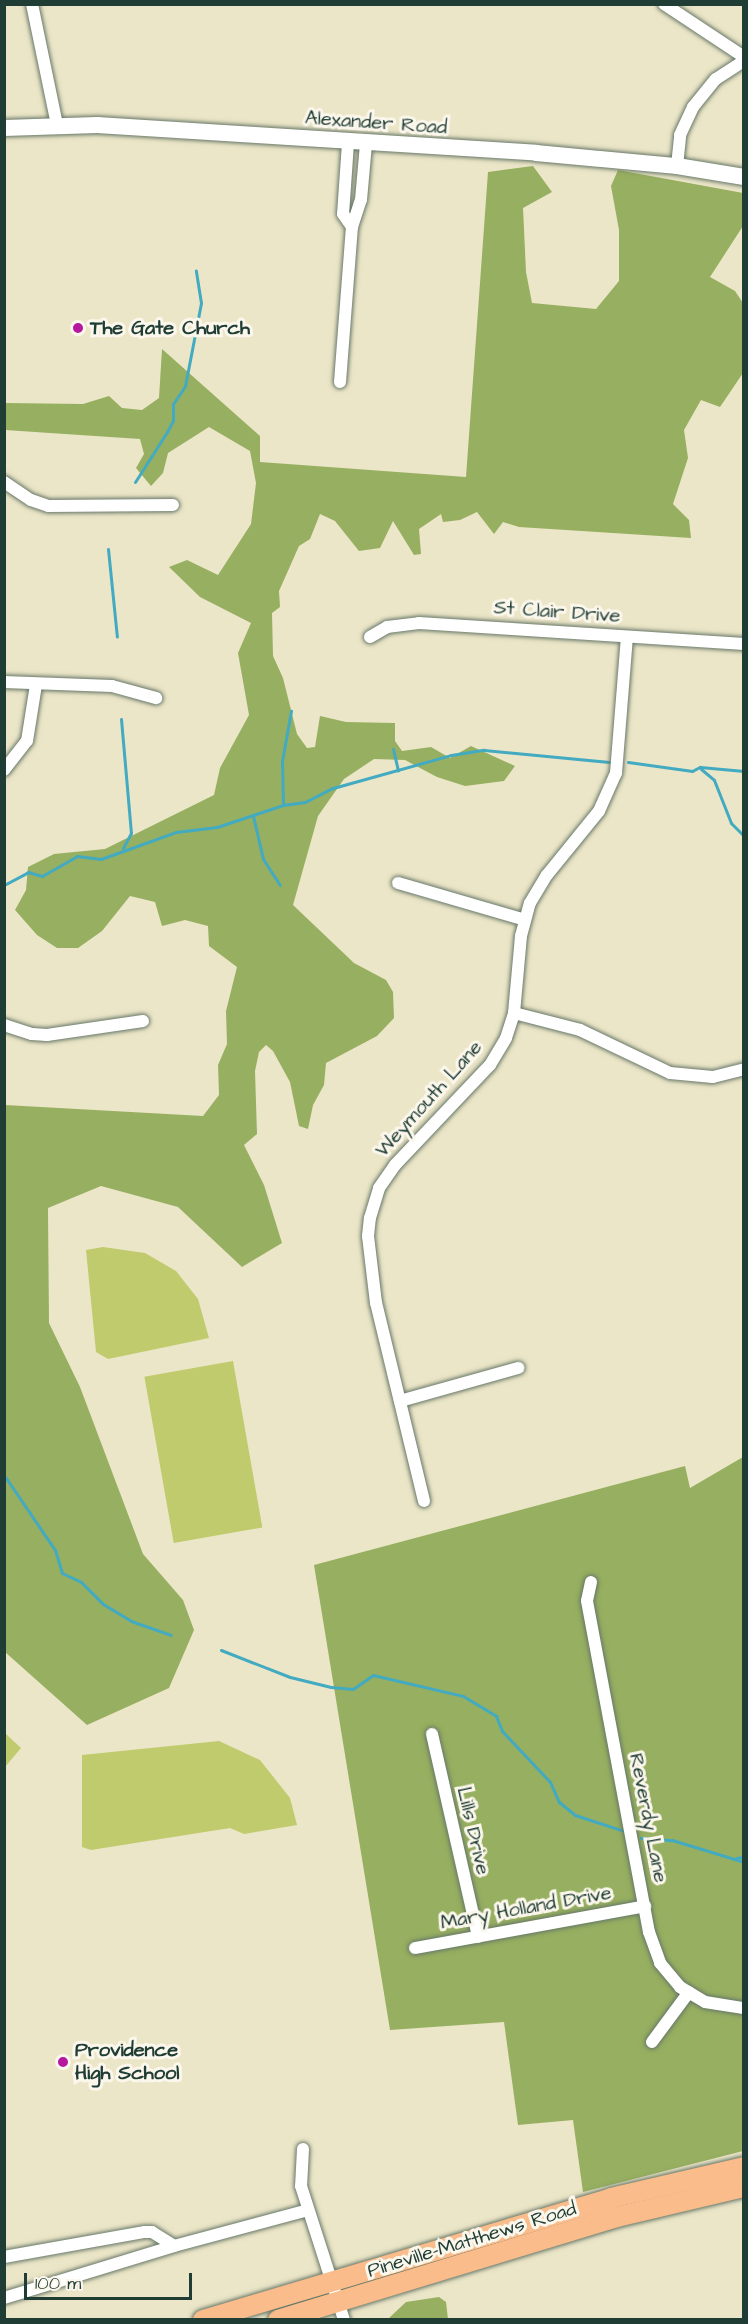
<!DOCTYPE html>
<style>
body{margin:0}
#map{position:relative;width:748px;height:2324px;overflow:hidden;background:#ece6c8;font-family:"Architects Daughter",sans-serif}
div>[style]{position:absolute}
.green>*{inset:0;background:#bfcb6d;transform-origin:0 0}
.forest>*{inset:0;background:#97af60}
.stream>*{height:3px;margin:-1.5px;padding:0 1.5px;transform-origin:1.5px;border-radius:1.5px;background:#42aac1}
.roads{filter:drop-shadow(0 0 2px #677868) drop-shadow(0 0 2px #677868)}
.minor>*{height:12px;margin:-6px;padding:0 6px;transform-origin:6px;border-radius:6px;background:#fff}
.tertiary>*{height:16px;margin:-8px;padding:0 8px;transform-origin:8px;border-radius:8px;background:#fff}
.primary>*{height:20px;margin:-10px;padding:0 10px;transform-origin:10px;border-radius:10px;background:#f9bc8a}
.dots>*{width:16px;height:16px;translate:-50% -50%;box-sizing:border-box;border:3px solid #fbf7ec;border-radius:50%}
span{translate:-50% -50%;white-space:nowrap;text-align:center;line-height:1.15;-webkit-text-stroke:6px #fbf7ec;paint-order:stroke}
.street-label{font-size:20px;color:#1f3d34}
.poi-label{font-size:20px;color:#1f3d34;font-weight:700}
.left{translate:0 -50%;text-align:left}
.frame{position:absolute;inset:0;border:6px solid #1f3d34;pointer-events:none}
.scale{position:absolute;left:24px;top:2273px;width:168px;height:27px;box-sizing:border-box;border:3px solid #1f3d34;border-top:0;padding-left:8px;font-size:18px;line-height:21px;white-space:nowrap;color:#1f3d34;-webkit-text-stroke:4px #fbf7ec;paint-order:stroke}
</style>
<div id="map">
<div class="green">
<i style="clip-path:polygon(103px 1247px,145px 1253px,176px 1271px,198px 1299px,209px 1338px,108px 1359px,96px 1352px,86px 1250px)"></i>
<i style="left:233px;top:1361px;width:169px;height:90px;rotate:80deg"></i>
<i style="clip-path:polygon(5px 1733px,21px 1748px,5px 1767px)"></i>
<i style="clip-path:polygon(219px 1741px,260px 1760px,290px 1798px,297px 1825px,244px 1834px,230px 1828px,91px 1850px,82px 1847px,82px 1755px)"></i>
</div>
<div class="forest">
<i style="clip-path:polygon(533px 166px,552px 192px,523px 208px,526px 272px,532px 303px,596px 309px,619px 281px,619px 230px,611px 186px,618px 170px,743px 193px,743px 226px,710px 277px,735px 291px,743px 303px,743px 373px,720px 407px,701px 400px,684px 430px,688px 458px,673px 504px,689px 520px,691px 538px,519px 527px,503px 522px,494px 534px,477px 512px,460px 520px,443px 522px,441px 514px,419px 529px,421px 554px,414px 555px,393px 521px,380px 548px,359px 551px,335px 521px,320px 514px,310px 539px,299px 546px,279px 591px,280px 607px,272px 613px,273px 656px,283px 678px,297px 734px,307px 748px,315px 747px,320px 716px,346px 722px,395px 723px,395px 741px,402px 751px,431px 747px,450px 758px,471px 746px,515px 766px,504px 781px,465px 786px,437px 777px,405px 760px,374px 759px,344px 779px,318px 816px,293px 905px,354px 963px,386px 980px,393px 992px,394px 1018px,377px 1036px,326px 1063px,324px 1085px,313px 1105px,308px 1129px,299px 1126px,290px 1082px,273px 1051px,266px 1045px,259px 1052px,255px 1071px,257px 1134px,244px 1145px,264px 1185px,282px 1243px,242px 1267px,178px 1207px,101px 1186px,48px 1208px,49px 1323px,80px 1387px,143px 1554px,183px 1600px,194px 1630px,169px 1688px,87px 1725px,5px 1652px,5px 1105px,203px 1116px,219px 1095px,218px 1065px,227px 1044px,226px 1011px,237px 967px,209px 946px,208px 926px,185px 920px,162px 926px,155px 902px,130px 896px,102px 931px,78px 948px,57px 948px,37px 935px,15px 910px,26px 890px,28px 867px,54px 854px,105px 849px,214px 795px,220px 768px,249px 715px,238px 653px,251px 623px,200px 597px,169px 567px,187px 560px,218px 575px,251px 524px,256px 483px,250px 451px,209px 427px,168px 453px,163px 473px,151px 486px,136px 468px,144px 454px,140px 439px,5px 430px,5px 403px,83px 404px,109px 396px,122px 408px,142px 410px,159px 398px,162px 349px,260px 436px,260px 462px,466px 477px,488px 172px)"></i>
<i style="clip-path:polygon(743px 1457px,743px 2151px,583px 2192px,573px 2120px,518px 2125px,504px 2022px,390px 2030px,314px 1565px,685px 1466px,690px 1488px)"></i>
<i style="clip-path:polygon(439px 2297px,446px 2302px,448px 2319px,388px 2319px,406px 2302px)"></i>
</div>
<div class="stream">
<i style="left:135px;top:482px;width:59px;rotate:-57.4deg"></i>
<i style="left:167px;top:432px;width:13px;rotate:-63deg"></i>
<i style="left:173px;top:420px;width:16px;rotate:-90deg"></i>
<i style="left:173px;top:404px;width:22px;rotate:-56deg"></i>
<i style="left:185px;top:386px;width:85px;rotate:-79.1deg"></i>
<i style="left:201px;top:303px;width:33px;rotate:-99deg"></i>
<i style="left:108px;top:549px;width:88px;rotate:84.2deg"></i>
<i style="left:121px;top:719px;width:114px;rotate:85deg"></i>
<i style="left:131px;top:833px;width:17px;rotate:118deg"></i>
<i style="left:393px;top:749px;width:22px;rotate:77deg"></i>
<i style="left:628px;top:762px;width:65px;rotate:8deg"></i>
<i style="left:692px;top:771px;width:9px;rotate:-27deg"></i>
<i style="left:700px;top:767px;width:44px;rotate:5.2deg"></i>
<i style="left:701px;top:769px;width:17px;rotate:40deg"></i>
<i style="left:714px;top:780px;width:46px;rotate:68.4deg"></i>
<i style="left:731px;top:823px;width:18px;rotate:45deg"></i>
<i style="left:283px;top:805px;width:44px;rotate:-91.3deg"></i>
<i style="left:282px;top:761px;width:51px;rotate:-79.8deg"></i>
<i style="left:253px;top:816px;width:44px;rotate:76.9deg"></i>
<i style="left:263px;top:859px;width:31px;rotate:57deg"></i>
<i style="left:4px;top:885px;width:27px;rotate:-28deg"></i>
<i style="left:28px;top:872px;width:15px;rotate:16deg"></i>
<i style="left:42px;top:876px;width:40px;rotate:-29.7deg"></i>
<i style="left:77px;top:856px;width:24px;rotate:7deg"></i>
<i style="left:101px;top:859px;width:80px;rotate:-19.8deg"></i>
<i style="left:176px;top:832px;width:41px;rotate:-7deg"></i>
<i style="left:217px;top:827px;width:70px;rotate:-18.4deg"></i>
<i style="left:283px;top:805px;width:22px;rotate:-8deg"></i>
<i style="left:305px;top:802px;width:31px;rotate:-27deg"></i>
<i style="left:333px;top:788px;width:123px;rotate:-15.6deg"></i>
<i style="left:451px;top:755px;width:33px;rotate:-9deg"></i>
<i style="left:484px;top:750px;width:126px;rotate:5.5deg"></i>
<i style="left:4px;top:1475px;width:91px;rotate:55.8deg"></i>
<i style="left:55px;top:1550px;width:24px;rotate:73deg"></i>
<i style="left:62px;top:1573px;width:21px;rotate:25deg"></i>
<i style="left:81px;top:1582px;width:31px;rotate:45deg"></i>
<i style="left:103px;top:1604px;width:33px;rotate:31deg"></i>
<i style="left:131px;top:1621px;width:42px;rotate:19.3deg"></i>
<i style="left:221px;top:1650px;width:74px;rotate:21.4deg"></i>
<i style="left:290px;top:1677px;width:42px;rotate:13.7deg"></i>
<i style="left:331px;top:1687px;width:22px;rotate:5deg"></i>
<i style="left:353px;top:1689px;width:24px;rotate:-35deg"></i>
<i style="left:373px;top:1675px;width:92px;rotate:13.1deg"></i>
<i style="left:463px;top:1696px;width:39px;rotate:31deg"></i>
<i style="left:496px;top:1716px;width:16px;rotate:68deg"></i>
<i style="left:502px;top:1731px;width:70px;rotate:46.7deg"></i>
<i style="left:550px;top:1782px;width:22px;rotate:66deg"></i>
<i style="left:559px;top:1802px;width:21px;rotate:39deg"></i>
<i style="left:575px;top:1815px;width:52px;rotate:18.1deg"></i>
<i style="left:641px;top:1838px;width:31px;rotate:4deg"></i>
<i style="left:672px;top:1840px;width:75px;rotate:17deg"></i>
<i style="left:734px;top:1859px;width:10px;rotate:-17deg"></i>
</div>
<div class="roads">
<div class="minor">
<i style="left:32px;top:4px;width:124px;rotate:78.3deg"></i>
<i style="left:664px;top:4px;width:96px;rotate:33.5deg"></i>
<i style="left:348px;top:143px;width:71px;rotate:94deg"></i>
<i style="left:343px;top:214px;width:16px;rotate:55deg"></i>
<i style="left:677px;top:166px;width:31px;rotate:-84deg"></i>
<i style="left:680px;top:135px;width:31px;rotate:-65deg"></i>
<i style="left:693px;top:107px;width:36px;rotate:-51deg"></i>
<i style="left:716px;top:79px;width:33px;rotate:-33deg"></i>
<i style="left:340px;top:382px;width:155px;rotate:-85.6deg"></i>
<i style="left:352px;top:227px;width:28px;rotate:-72deg"></i>
<i style="left:361px;top:200px;width:56px;rotate:-84.9deg"></i>
<i style="left:4px;top:482px;width:32px;rotate:34deg"></i>
<i style="left:31px;top:500px;width:18px;rotate:19deg"></i>
<i style="left:48px;top:506px;width:125px;rotate:-0.5deg"></i>
<i style="left:370px;top:637px;width:20px;rotate:-30deg"></i>
<i style="left:387px;top:627px;width:32px;rotate:-7deg"></i>
<i style="left:419px;top:623px;width:326px;rotate:3.7deg"></i>
<i style="left:4px;top:682px;width:108px;rotate:2.1deg"></i>
<i style="left:112px;top:686px;width:46px;rotate:15.3deg"></i>
<i style="left:4px;top:770px;width:37px;rotate:-52deg"></i>
<i style="left:27px;top:741px;width:57px;rotate:-80.9deg"></i>
<i style="left:398px;top:883px;width:132px;rotate:16.2deg"></i>
<i style="left:514px;top:1013px;width:68px;rotate:14.4deg"></i>
<i style="left:580px;top:1030px;width:100px;rotate:25.5deg"></i>
<i style="left:670px;top:1073px;width:43px;rotate:5.3deg"></i>
<i style="left:713px;top:1077px;width:32px;rotate:-14deg"></i>
<i style="left:4px;top:1025px;width:29px;rotate:18deg"></i>
<i style="left:32px;top:1034px;width:15px;rotate:4deg"></i>
<i style="left:47px;top:1035px;width:97px;rotate:-8.3deg"></i>
<i style="left:400px;top:1401px;width:123px;rotate:-15.6deg"></i>
<i style="left:424px;top:1501px;width:204px;rotate:-103.6deg"></i>
<i style="left:376px;top:1303px;width:67px;rotate:-96.8deg"></i>
<i style="left:368px;top:1236px;width:18px;rotate:-84deg"></i>
<i style="left:370px;top:1218px;width:31px;rotate:-73deg"></i>
<i style="left:379px;top:1188px;width:28px;rotate:-55deg"></i>
<i style="left:395px;top:1165px;width:138px;rotate:-46.5deg"></i>
<i style="left:490px;top:1065px;width:31px;rotate:-59deg"></i>
<i style="left:506px;top:1038px;width:26px;rotate:-72deg"></i>
<i style="left:514px;top:1013px;width:77px;rotate:-84.8deg"></i>
<i style="left:521px;top:936px;width:34px;rotate:-75deg"></i>
<i style="left:530px;top:903px;width:33px;rotate:-59deg"></i>
<i style="left:547px;top:875px;width:82px;rotate:-50.9deg"></i>
<i style="left:599px;top:811px;width:42px;rotate:-65.9deg"></i>
<i style="left:616px;top:773px;width:136px;rotate:-85.4deg"></i>
<i style="left:591px;top:1582px;width:19px;rotate:102deg"></i>
<i style="left:587px;top:1601px;width:337px;rotate:79.4deg"></i>
<i style="left:649px;top:1932px;width:33px;rotate:70deg"></i>
<i style="left:660px;top:1963px;width:31px;rotate:50deg"></i>
<i style="left:680px;top:1987px;width:29px;rotate:31deg"></i>
<i style="left:705px;top:2002px;width:39px;rotate:9deg"></i>
<i style="left:432px;top:1734px;width:208px;rotate:77.2deg"></i>
<i style="left:415px;top:1948px;width:234px;rotate:-10.3deg"></i>
<i style="left:652px;top:2042px;width:62px;rotate:-53.5deg"></i>
<i style="left:303px;top:2149px;width:37px;rotate:93deg"></i>
<i style="left:301px;top:2186px;width:141px;rotate:72.2deg"></i>
<i style="left:4px;top:2257px;width:143px;rotate:-10.1deg"></i>
<i style="left:145px;top:2232px;width:7px"></i>
<i style="left:152px;top:2232px;width:26px;rotate:32deg"></i>
<i style="left:174px;top:2246px;width:139px;rotate:-15deg"></i>
<i style="left:4px;top:2298px;width:178px;rotate:-17deg"></i>
</div>
<div class="tertiary">
<i style="left:4px;top:128px;width:93px;rotate:-1.8deg"></i>
<i style="left:97px;top:125px;width:440px;rotate:3.6deg"></i>
<i style="left:536px;top:153px;width:142px;rotate:5.3deg"></i>
<i style="left:677px;top:166px;width:68px;rotate:9.3deg"></i>
</div>
<div class="primary">
<i style="left:203px;top:2320px;width:426px;rotate:-16.6deg"></i>
<i style="left:611px;top:2198px;width:137px;rotate:-13.1deg"></i>
<i style="left:278px;top:2320px;width:354px;rotate:-16.9deg"></i>
<i style="left:617px;top:2217px;width:130px;rotate:-13.3deg"></i>
</div>
</div>
<div class="dots">
<i style="left:78px;top:328px;background:#b5179e"></i>
<i style="left:63px;top:2062px;background:#b5179e"></i>
</div>
<div class="street-label">
<span style="left:376px;top:123px;rotate:4deg">Alexander Road</span>
<span style="left:557px;top:612px;rotate:4deg">St Clair Drive</span>
<span style="left:429px;top:1099px;rotate:-48deg">Weymouth Lane</span>
<span style="left:648px;top:1818px;rotate:79deg">Reverdy Lane</span>
<span style="left:473px;top:1831px;rotate:77deg">Lills Drive</span>
<span style="left:526px;top:1908px;rotate:-10deg">Mary Holland Drive</span>
<span style="left:472px;top:2240px;rotate:-17deg">Pineville-Matthews Road</span>
</div>
<div class="poi-label">
<span class="left" style="left:90px;top:328px">The Gate Church</span>
<span class="left" style="left:75px;top:2062px">Providence<br>High School</span>
</div>
<div class="frame"></div>
<div class="scale">100 m</div>
</div>
